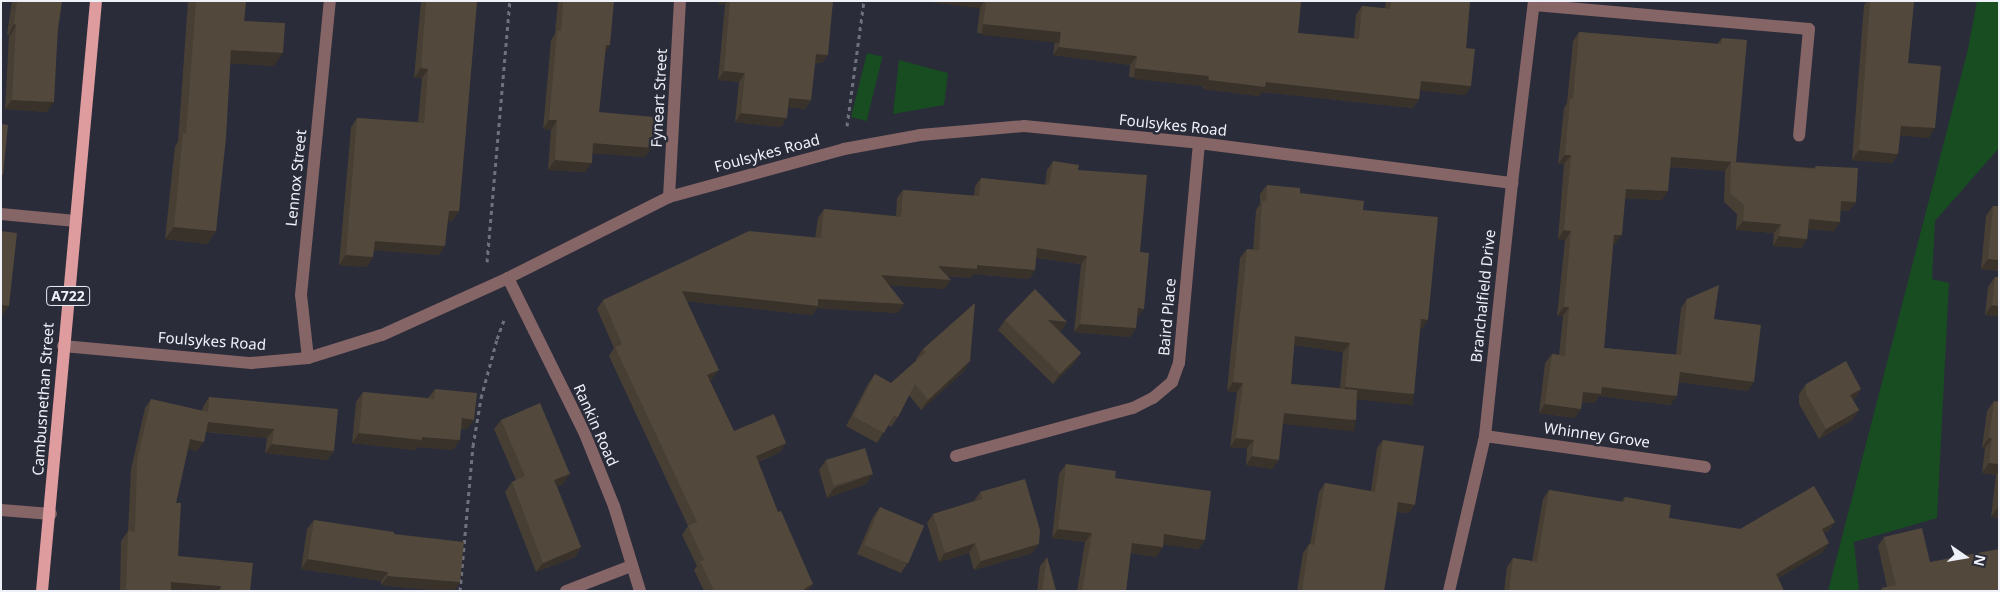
<!DOCTYPE html>
<style>
body{margin:0}
#map{position:relative;width:2000px;height:592px;overflow:hidden;background:#2a2c39;font-family:"Noto Sans",sans-serif}
div>[style]{position:absolute}
.green>*{inset:0;background:#184c21;transform-origin:0 0}
.path>*{height:3px;margin-top:-1.5px;transform-origin:0;background:repeating-linear-gradient(90deg,#6f717c 0 4px,transparent 0 8px)}
.minor>*{height:12px;margin:-6px;padding:0 6px;transform-origin:6px;border-radius:6px;background:#866566}
.major>*{height:12px;margin:-6px;padding:0 6px;transform-origin:6px;border-radius:6px;background:#de9c9f}
.wall>*{inset:0;background:#473e34}
.shaded-wall>*{inset:0;background:#39322a;transform-origin:0 0}
.building>*{inset:0;background:#52483c;transform-origin:0 0}
span{translate:-50% -50%;white-space:nowrap;text-align:center;line-height:1.15;-webkit-text-stroke:5px #2a2c39;paint-order:stroke}
.shield-label span{padding:1px 4px;background:#2a2c39;border:1px solid;border-radius:4px;-webkit-text-stroke-width:0}
.shield-label{font-size:14px;color:#eff1f9;font-weight:700}
.street-label{font-size:15px;color:#eff1f9}
.frame{position:absolute;inset:0;border:2px solid #eff1f9;pointer-events:none}
.north{position:absolute;left:1940px;top:532px;width:50px;height:50px;-webkit-text-stroke:4px #2a2c39;paint-order:stroke;rotate:103deg;font-size:14px;font-weight:700;line-height:20px;text-align:center;color:#eff1f9}
.north::after{content:'';display:block;margin:auto;width:18px;height:22px;background:#eff1f9;clip-path:polygon(50% 0,100% 100%,50% 72%,0 100%)}
</style>
<div id="map">
<div class="green">
<i style="clip-path:polygon(1977px 1px,1999px 1px,1999px 148px,1935px 221px,1932px 279px,1949px 283px,1937px 518px,1854px 542px,1859px 591px,1828px 591px,1968px 49px)"></i>
<i style="left:867px;top:53px;width:16px;height:66px;rotate:14deg"></i>
<i style="clip-path:polygon(899px 60px,948px 73px,944px 105px,893px 114px)"></i>
</div>
<div class="path">
<i style="left:847px;top:126px;width:126px;rotate:-82.3deg"></i>
<i style="left:487px;top:262px;width:262px;rotate:-85deg"></i>
<i style="left:460px;top:591px;width:146px;rotate:-84.9deg"></i>
<i style="left:473px;top:446px;width:49px;rotate:-80.5deg"></i>
<i style="left:481px;top:398px;width:61px;rotate:-74.8deg"></i>
<i style="left:497px;top:339px;width:20px;rotate:-70deg"></i>
</div>
<div class="minor">
<i style="left:1534px;top:5px;width:276px;rotate:5deg"></i>
<i style="left:1809px;top:29px;width:107px;rotate:95.3deg"></i>
<i style="left:669px;top:197px;width:196px;rotate:-86.8deg"></i>
<i style="left:1px;top:214px;width:75px;rotate:5.3deg"></i>
<i style="left:508px;top:278px;width:174px;rotate:63.7deg"></i>
<i style="left:585px;top:434px;width:78px;rotate:68.1deg"></i>
<i style="left:614px;top:506px;width:89px;rotate:73deg"></i>
<i style="left:63px;top:346px;width:189px;rotate:5.2deg"></i>
<i style="left:251px;top:363px;width:57px;rotate:-5deg"></i>
<i style="left:308px;top:358px;width:77px;rotate:-17.3deg"></i>
<i style="left:382px;top:335px;width:138px;rotate:-24.3deg"></i>
<i style="left:508px;top:278px;width:180px;rotate:-26.7deg"></i>
<i style="left:669px;top:197px;width:181px;rotate:-15.3deg"></i>
<i style="left:844px;top:149px;width:77px;rotate:-10.4deg"></i>
<i style="left:920px;top:135px;width:104px;rotate:-4.9deg"></i>
<i style="left:1024px;top:126px;width:176px;rotate:5.5deg"></i>
<i style="left:1199px;top:143px;width:316px;rotate:7.3deg"></i>
<i style="left:308px;top:358px;width:63px;rotate:-96.3deg"></i>
<i style="left:301px;top:295px;width:295px;rotate:-84.4deg"></i>
<i style="left:1485px;top:436px;width:222px;rotate:8deg"></i>
<i style="left:956px;top:456px;width:183px;rotate:-15.2deg"></i>
<i style="left:1133px;top:408px;width:22px;rotate:-27deg"></i>
<i style="left:1153px;top:398px;width:25px;rotate:-40deg"></i>
<i style="left:1172px;top:382px;width:20px;rotate:-70deg"></i>
<i style="left:1179px;top:363px;width:221px;rotate:-84.8deg"></i>
<i style="left:1px;top:510px;width:50px;rotate:4.6deg"></i>
<i style="left:566px;top:591px;width:70px;rotate:-21deg"></i>
<i style="left:1449px;top:591px;width:159px;rotate:-76.9deg"></i>
<i style="left:1485px;top:436px;width:254px;rotate:-83.9deg"></i>
<i style="left:1512px;top:183px;width:183px;rotate:-83.1deg"></i>
</div>
<div class="major">
<i style="left:42px;top:591px;width:592px;rotate:-84.77deg"></i>
</div>
<div class="wall">
<i style="clip-path:polygon(12px 1px,62px 1px,47px 112px,5px 109px,9px 35px,7px 34px)"></i>
<i style="clip-path:polygon(188px 1px,246px 1px,244px 21px,274px 66px,230px 63px,216px 231px,207px 244px,165px 239px,175px 146px,178px 142px)"></i>
<i style="clip-path:polygon(421px 1px,477px 1px,459px 211px,452px 221px,448px 220px,439px 255px,374px 250px,367px 267px,339px 265px,351px 127px,357px 118px,418px 122px,422px 78px,414px 78px)"></i>
<i style="clip-path:polygon(558px 1px,614px 1px,605px 53px,599px 112px,645px 157px,592px 153px,585px 172px,548px 170px,551px 130px,543px 129px,551px 40px,555px 34px)"></i>
<i style="clip-path:polygon(719px 1px,833px 1px,822px 63px,815px 63px,811px 100px,805px 109px,788px 107px,781px 127px,735px 122px,739px 82px,718px 80px,725px 5px,718px 4px)"></i>
<i style="clip-path:polygon(922px 1px,1301px 1px,1298px 33px,1354px 38px,1356px 15px,1362px 6px,1385px 8px,1386px 1px,1470px 1px,1466px 48px,1471px 86px,1465px 95px,1420px 90px,1419px 99px,1413px 108px,1262px 92px,1259px 96px,1203px 89px,1203px 85px,1129px 77px,1130px 65px,1053px 55px,1055px 41px,977px 33px,980px 8px)"></i>
<i style="clip-path:polygon(1867px 1px,1914px 1px,1908px 63px,1929px 138px,1900px 135px,1898px 154px,1892px 163px,1852px 160px,1864px 5px)"></i>
<i style="clip-path:polygon(1579px 32px,1717px 44px,1722px 38px,1736px 162px,1814px 168px,1816px 166px,1856px 202px,1849px 211px,1840px 210px,1834px 231px,1808px 229px,1807px 239px,1801px 248px,1773px 246px,1774px 233px,1736px 230px,1737px 214px,1724px 202px,1725px 171px,1670px 167px,1662px 200px,1625px 198px,1615px 244px,1613px 244px,1604px 348px,1676px 355px,1681px 308px,1687px 299px,1714px 319px,1748px 391px,1679px 382px,1670px 405px,1599px 396px,1594px 403px,1582px 402px,1581px 409px,1574px 418px,1539px 413px,1545px 363px,1552px 354px,1559px 355px,1563px 316px,1557px 316px,1565px 240px,1558px 239px,1564px 164px,1558px 164px,1564px 108px,1567px 103px,1573px 41px)"></i>
<i style="clip-path:polygon(1053px 161px,1078px 170px,1140px 252px,1136px 328px,1130px 337px,1074px 332px,1081px 264px,1036px 258px,1035px 270px,1029px 279px,974px 274px,971px 278px,947px 276px,945px 289px,889px 285px,898px 313px,817px 308px,812px 315px,687px 301px,712px 379px,709px 380px,734px 431px,786px 443px,780px 452px,758px 462px,808px 591px,704px 591px,694px 570px,697px 566px,682px 535px,688px 526px,609px 356px,614px 348px,597px 309px,603px 300px,815px 238px,818px 218px,824px 209px,896px 216px,897px 198px,903px 190px,974px 196px,975px 186px,981px 178px,1045px 185px,1047px 170px)"></i>
<i style="clip-path:polygon(evenodd,1267px 185px,1363px 210px,1422px 329px,1420px 329px,1408px 403px,1357px 398px,1350px 429px,1283px 423px,1272px 469px,1246px 465px,1247px 448px,1230px 447px,1237px 392px,1227px 391px,1240px 258px,1247px 249px,1253px 250px,1256px 210px,1260px 204px,1260px 194px,1267px 185px,1294px 345px,1343px 352px,1340px 388px,1291px 384px,1294px 345px)"></i>
<i style="clip-path:polygon(1993px 206px,1999px 271px,1981px 269px,1986px 216px)"></i>
<i style="clip-path:polygon(1995px 277px,1999px 316px,1985px 315px,1988px 287px)"></i>
<i style="clip-path:polygon(1005px 320px,1067px 322px,1061px 331px,1059px 331px,1081px 353px,1074px 363px,1053px 384px,998px 330px)"></i>
<i style="clip-path:polygon(923px 349px,964px 371px,921px 410px,909px 395px,898px 417px,891px 427px,888px 425px,877px 443px,846px 426px,868px 384px,875px 374px,891px 383px,917px 360px,916px 359px)"></i>
<i style="clip-path:polygon(1806px 384px,1861px 389px,1855px 398px,1853px 400px,1859px 410px,1852px 420px,1819px 439px,1799px 404px,1799px 394px)"></i>
<i style="clip-path:polygon(435px 389px,467px 429px,461px 429px,453px 450px,418px 447px,415px 450px,352px 443px,356px 402px,363px 392px,428px 398px)"></i>
<i style="clip-path:polygon(209px 397px,334px 451px,327px 460px,265px 453px,267px 438px,206px 432px,197px 451px,188px 449px,176px 503px,178px 556px,250px 591px,120px 591px,121px 541px,128px 531px,131px 469px,145px 408px,151px 399px,202px 411px,203px 407px)"></i>
<i style="clip-path:polygon(1994px 401px,1999px 402px,1999px 518px,1991px 517px,1996px 475px,1982px 473px,1985px 448px,1982px 448px,1987px 411px)"></i>
<i style="clip-path:polygon(501px 420px,563px 484px,557px 486px,581px 547px,575px 557px,536px 572px,505px 492px,512px 482px,516px 480px,494px 429px)"></i>
<i style="clip-path:polygon(1383px 440px,1409px 513px,1397px 512px,1384px 591px,1297px 591px,1303px 553px,1309px 544px,1310px 544px,1319px 492px,1325px 483px,1371px 491px,1377px 448px)"></i>
<i style="clip-path:polygon(826px 460px,873px 474px,866px 484px,827px 498px,819px 470px)"></i>
<i style="clip-path:polygon(1066px 464px,1115px 478px,1205px 540px,1198px 549px,1163px 544px,1163px 547px,1156px 557px,1130px 553px,1126px 591px,1077px 591px,1085px 542px,1052px 538px,1059px 474px)"></i>
<i style="clip-path:polygon(1549px 490px,1621px 502px,1625px 497px,1669px 518px,1740px 529px,1835px 522px,1828px 531px,1824px 533px,1823px 552px,1778px 578px,1784px 591px,1504px 591px,1507px 567px,1513px 558px,1532px 561px,1543px 499px)"></i>
<i style="clip-path:polygon(980px 492px,1032px 553px,974px 570px,969px 553px,939px 562px,927px 523px,933px 514px,974px 501px)"></i>
<i style="clip-path:polygon(880px 507px,907px 564px,901px 573px,857px 554px,873px 517px)"></i>
<i style="clip-path:polygon(314px 520px,394px 534px,460px 582px,454px 591px,443px 591px,381px 585px,381px 581px,301px 569px,307px 529px)"></i>
<i style="clip-path:polygon(1884px 537px,1930px 562px,1999px 591px,1880px 591px,1882px 588px,1887px 587px,1878px 546px)"></i>
<i style="clip-path:polygon(1047px 557px,1056px 591px,1037px 591px,1040px 566px)"></i>
</div>
<div class="shaded-wall">
<i style="clip-path:polygon(720px 1px,727px 1px,725px 5px,718px 4px)"></i>
<i style="clip-path:polygon(922px 1px,984px 1px,980px 8px)"></i>
<i style="left:14px;top:24px;width:2px;height:12px;rotate:27deg"></i>
<i style="left:983px;top:24px;width:78px;height:11px;rotate:6deg"></i>
<i style="clip-path:polygon(606px 45px,610px 45px,604px 54px)"></i>
<i style="clip-path:polygon(1059px 47px,1137px 56px,1130px 65px,1053px 55px)"></i>
<i style="clip-path:polygon(231px 50px,283px 53px,274px 66px,222px 63px)"></i>
<i style="clip-path:polygon(816px 54px,828px 55px,822px 63px,810px 62px)"></i>
<i style="clip-path:polygon(421px 68px,428px 69px,422px 78px,414px 78px)"></i>
<i style="left:1135px;top:68px;width:74px;height:11px;rotate:6deg"></i>
<i style="clip-path:polygon(724px 71px,745px 73px,739px 82px,718px 80px)"></i>
<i style="clip-path:polygon(1209px 80px,1266px 82px,1419px 99px,1413px 108px,1262px 92px,1259px 96px,1203px 89px)"></i>
<i style="clip-path:polygon(1421px 81px,1471px 86px,1465px 95px,1414px 90px)"></i>
<i style="clip-path:polygon(789px 98px,811px 100px,805px 109px,783px 106px)"></i>
<i style="clip-path:polygon(12px 100px,54px 102px,47px 112px,5px 109px)"></i>
<i style="clip-path:polygon(741px 113px,787px 118px,781px 127px,735px 122px)"></i>
<i style="clip-path:polygon(549px 120px,557px 120px,551px 130px,543px 129px)"></i>
<i style="clip-path:polygon(1901px 126px,1935px 128px,1929px 138px,1894px 135px)"></i>
<i style="clip-path:polygon(593px 143px,652px 148px,645px 157px,587px 153px)"></i>
<i style="clip-path:polygon(1859px 150px,1898px 154px,1892px 163px,1852px 160px)"></i>
<i style="clip-path:polygon(1565px 155px,1571px 155px,1564px 164px,1558px 164px)"></i>
<i style="clip-path:polygon(1671px 157px,1731px 162px,1725px 171px,1664px 166px)"></i>
<i style="clip-path:polygon(555px 160px,592px 163px,585px 172px,548px 170px)"></i>
<i style="clip-path:polygon(1626px 189px,1668px 191px,1662px 200px,1620px 198px)"></i>
<i style="clip-path:polygon(1841px 201px,1856px 202px,1849px 211px,1835px 210px)"></i>
<i style="clip-path:polygon(449px 211px,459px 211px,452px 221px,442px 220px)"></i>
<i style="clip-path:polygon(1809px 219px,1840px 222px,1834px 231px,1803px 229px)"></i>
<i style="clip-path:polygon(1743px 221px,1781px 224px,1774px 233px,1736px 230px)"></i>
<i style="clip-path:polygon(174px 227px,216px 231px,207px 244px,165px 239px)"></i>
<i style="clip-path:polygon(1564px 230px,1571px 231px,1565px 240px,1558px 239px)"></i>
<i style="clip-path:polygon(1614px 235px,1622px 235px,1615px 244px,1608px 244px)"></i>
<i style="clip-path:polygon(1779px 236px,1807px 239px,1801px 248px,1773px 246px)"></i>
<i style="clip-path:polygon(375px 241px,445px 246px,439px 255px,368px 250px)"></i>
<i style="clip-path:polygon(1037px 248px,1087px 256px,1081px 264px,1031px 257px)"></i>
<i style="clip-path:polygon(346px 255px,373px 257px,367px 267px,339px 265px)"></i>
<i style="clip-path:polygon(1988px 259px,1999px 260px,1999px 271px,1981px 269px)"></i>
<i style="clip-path:polygon(977px 265px,1035px 270px,1029px 279px,974px 274px,971px 278px,932px 274px,938px 266px)"></i>
<i style="clip-path:polygon(881px 275px,951px 280px,945px 289px,875px 284px)"></i>
<i style="clip-path:polygon(682px 291px,818px 299px,904px 304px,898px 313px,817px 308px,812px 315px,676px 300px)"></i>
<i style="clip-path:polygon(1px 305px,9px 306px,2px 316px,1px 316px)"></i>
<i style="clip-path:polygon(1992px 305px,1999px 306px,1999px 316px,1985px 315px)"></i>
<i style="clip-path:polygon(1564px 307px,1569px 307px,1563px 316px,1557px 316px)"></i>
<i style="clip-path:polygon(1138px 308px,1144px 309px,1138px 317px)"></i>
<i style="clip-path:polygon(1421px 319px,1428px 320px,1422px 329px,1415px 328px)"></i>
<i style="clip-path:polygon(1048px 320px,1067px 322px,1061px 331px,1041px 330px)"></i>
<i style="clip-path:polygon(1080px 324px,1136px 328px,1130px 337px,1074px 332px)"></i>
<i style="clip-path:polygon(1295px 336px,1350px 343px,1343px 352px,1289px 344px)"></i>
<i style="clip-path:polygon(1081px 353px,1074px 363px,1053px 384px,1060px 374px)"></i>
<i style="clip-path:polygon(970px 361px,964px 371px,921px 410px,928px 400px)"></i>
<i style="clip-path:polygon(719px 370px,712px 379px,701px 384px,707px 375px)"></i>
<i style="clip-path:polygon(1680px 372px,1754px 382px,1748px 391px,1673px 381px)"></i>
<i style="clip-path:polygon(1233px 382px,1243px 383px,1237px 392px,1227px 391px)"></i>
<i style="left:1345px;top:387px;width:69px;height:11px;rotate:6deg"></i>
<i style="clip-path:polygon(1602px 387px,1677px 396px,1670px 405px,1599px 396px,1594px 403px,1576px 401px,1583px 392px)"></i>
<i style="clip-path:polygon(1861px 389px,1855px 398px,1843px 405px,1850px 395px)"></i>
<i style="clip-path:polygon(1545px 404px,1581px 409px,1574px 418px,1539px 413px)"></i>
<i style="clip-path:polygon(1859px 410px,1852px 420px,1819px 439px,1826px 429px)"></i>
<i style="left:1284px;top:413px;width:72px;height:11px;rotate:6deg"></i>
<i style="clip-path:polygon(462px 418px,474px 420px,467px 429px,456px 428px)"></i>
<i style="clip-path:polygon(208px 422px,274px 429px,267px 438px,202px 431px)"></i>
<i style="clip-path:polygon(359px 433px,422px 437px,460px 440px,453px 450px,418px 447px,415px 450px,352px 443px)"></i>
<i style="clip-path:polygon(1236px 438px,1254px 440px,1247px 448px,1230px 447px)"></i>
<i style="clip-path:polygon(1989px 438px,1992px 438px,1985px 448px,1982px 448px)"></i>
<i style="clip-path:polygon(190px 439px,204px 442px,197px 451px,184px 448px)"></i>
<i style="clip-path:polygon(786px 443px,780px 452px,749px 465px,756px 456px)"></i>
<i style="clip-path:polygon(272px 444px,334px 451px,327px 460px,265px 453px)"></i>
<i style="clip-path:polygon(1252px 456px,1279px 460px,1272px 469px,1246px 465px)"></i>
<i style="clip-path:polygon(1989px 463px,1999px 464px,1999px 471px,1996px 475px,1982px 473px)"></i>
<i style="clip-path:polygon(570px 474px,563px 484px,548px 490px,554px 480px)"></i>
<i style="clip-path:polygon(873px 474px,866px 484px,827px 498px,834px 488px)"></i>
<i style="clip-path:polygon(1398px 502px,1415px 505px,1409px 513px,1392px 511px)"></i>
<i style="clip-path:polygon(1998px 507px,1999px 507px,1999px 518px,1991px 517px)"></i>
<i style="clip-path:polygon(1835px 522px,1828px 531px,1815px 538px,1822px 529px)"></i>
<i style="clip-path:polygon(1058px 529px,1092px 533px,1085px 542px,1052px 538px)"></i>
<i style="clip-path:polygon(1164px 534px,1205px 540px,1198px 549px,1158px 544px)"></i>
<i style="clip-path:polygon(975px 543px,969px 553px,939px 562px,945px 553px)"></i>
<i style="clip-path:polygon(1132px 543px,1163px 547px,1156px 557px,1125px 552px)"></i>
<i style="clip-path:polygon(1829px 543px,1823px 552px,1769px 583px,1776px 574px)"></i>
<i style="clip-path:polygon(1039px 544px,1032px 553px,974px 570px,981px 561px)"></i>
<i style="clip-path:polygon(581px 547px,575px 557px,536px 572px,543px 563px)"></i>
<i style="clip-path:polygon(308px 559px,388px 572px,381px 581px,301px 569px)"></i>
<i style="clip-path:polygon(388px 576px,460px 582px,454px 591px,443px 591px,381px 585px)"></i>
<i style="clip-path:polygon(171px 582px,221px 586px,218px 591px,165px 591px)"></i>
<i style="clip-path:polygon(813px 584px,808px 591px,802px 591px,804px 589px)"></i>
</div>
<div class="building">
<i style="clip-path:polygon(17px 1px,62px 1px,58px 26px,54px 102px,12px 100px,16px 25px,14px 24px)"></i>
<i style="clip-path:polygon(196px 1px,246px 1px,244px 21px,285px 23px,283px 53px,231px 50px,226px 138px,216px 231px,174px 227px,183px 133px,186px 134px)"></i>
<i style="clip-path:polygon(426px 1px,477px 1px,459px 211px,449px 211px,445px 246px,375px 241px,373px 257px,346px 255px,357px 118px,424px 123px,428px 69px,421px 68px)"></i>
<i style="clip-path:polygon(563px 1px,614px 1px,610px 45px,606px 45px,599px 112px,654px 117px,652px 148px,593px 143px,592px 163px,555px 160px,557px 120px,549px 120px,557px 31px,561px 31px)"></i>
<i style="clip-path:polygon(730px 1px,833px 1px,828px 55px,816px 54px,811px 100px,789px 98px,787px 118px,741px 113px,745px 73px,724px 71px)"></i>
<i style="clip-path:polygon(986px 1px,1301px 1px,1298px 33px,1359px 39px,1362px 6px,1390px 9px,1391px 1px,1470px 1px,1466px 48px,1475px 49px,1471px 86px,1421px 81px,1419px 99px,1266px 82px,1265px 87px,1209px 80px,1209px 76px,1135px 68px,1137px 56px,1059px 47px,1061px 32px,983px 24px)"></i>
<i style="clip-path:polygon(1870px 1px,1914px 1px,1908px 63px,1941px 66px,1935px 128px,1901px 126px,1898px 154px,1859px 150px)"></i>
<i style="clip-path:polygon(1579px 32px,1721px 44px,1722px 38px,1747px 40px,1736px 162px,1671px 157px,1668px 191px,1626px 189px,1622px 235px,1614px 235px,1604px 348px,1681px 355px,1687px 299px,1719px 285px,1714px 319px,1761px 325px,1754px 382px,1680px 372px,1677px 396px,1602px 387px,1601px 394px,1583px 392px,1581px 409px,1545px 404px,1552px 354px,1565px 356px,1569px 307px,1564px 307px,1571px 231px,1564px 230px,1571px 155px,1565px 155px,1570px 99px,1573px 99px)"></i>
<i style="clip-path:polygon(1px 124px,8px 125px,3px 175px,1px 175px)"></i>
<i style="clip-path:polygon(1053px 161px,1079px 165px,1078px 170px,1147px 175px,1140px 252px,1149px 253px,1144px 309px,1138px 308px,1136px 328px,1080px 324px,1087px 256px,1037px 248px,1035px 270px,977px 265px,977px 269px,938px 266px,951px 280px,881px 275px,904px 304px,818px 299px,818px 306px,682px 291px,719px 370px,707px 375px,734px 431px,774px 414px,786px 443px,756px 456px,778px 512px,781px 511px,813px 584px,804px 589px,805px 591px,714px 591px,700px 561px,704px 560px,688px 526px,697px 522px,615px 347px,622px 344px,603px 300px,749px 231px,821px 238px,824px 209px,901px 217px,903px 190px,979px 196px,981px 178px,1049px 185px)"></i>
<i style="clip-path:polygon(1731px 162px,1815px 169px,1816px 166px,1858px 168px,1856px 202px,1841px 201px,1840px 222px,1809px 219px,1807px 239px,1779px 236px,1781px 224px,1743px 221px,1744px 205px,1730px 193px)"></i>
<i style="clip-path:polygon(1267px 185px,1300px 188px,1300px 193px,1364px 201px,1363px 210px,1438px 217px,1428px 320px,1421px 319px,1414px 394px,1345px 387px,1350px 343px,1295px 336px,1291px 384px,1357px 390px,1356px 420px,1284px 413px,1279px 460px,1252px 456px,1254px 440px,1236px 438px,1243px 383px,1233px 382px,1247px 249px,1259px 250px,1262px 201px,1266px 201px)"></i>
<i style="clip-path:polygon(1993px 206px,1999px 206px,1999px 260px,1988px 259px)"></i>
<i style="clip-path:polygon(1px 231px,17px 233px,9px 306px,1px 305px)"></i>
<i style="clip-path:polygon(1995px 277px,1999px 277px,1999px 306px,1992px 305px)"></i>
<i style="clip-path:polygon(1035px 289px,1067px 322px,1048px 320px,1081px 353px,1060px 374px,1005px 320px)"></i>
<i style="clip-path:polygon(975px 303px,970px 361px,928px 400px,915px 384px,898px 417px,894px 415px,884px 433px,853px 416px,875px 374px,891px 383px,926px 352px,923px 349px)"></i>
<i style="clip-path:polygon(1846px 361px,1861px 389px,1850px 395px,1859px 410px,1826px 429px,1806px 394px,1806px 384px)"></i>
<i style="clip-path:polygon(435px 389px,477px 393px,474px 420px,462px 418px,460px 440px,422px 437px,422px 440px,359px 433px,363px 392px,434px 399px)"></i>
<i style="clip-path:polygon(209px 397px,338px 409px,334px 451px,272px 444px,274px 429px,208px 422px,204px 442px,190px 439px,176px 503px,181px 503px,178px 556px,253px 563px,250px 591px,221px 591px,221px 586px,171px 582px,171px 591px,126px 591px,128px 531px,135px 532px,137px 460px,151px 399px,208px 412px)"></i>
<i style="clip-path:polygon(1994px 401px,1999px 402px,1999px 464px,1989px 463px,1992px 438px,1989px 438px)"></i>
<i style="clip-path:polygon(540px 403px,570px 474px,554px 480px,581px 547px,543px 563px,512px 482px,525px 476px,501px 420px)"></i>
<i style="clip-path:polygon(1383px 440px,1424px 446px,1415px 505px,1398px 502px,1384px 591px,1302px 591px,1309px 544px,1314px 545px,1325px 483px,1375px 492px)"></i>
<i style="left:865px;top:448px;width:27px;height:41px;rotate:73deg"></i>
<i style="clip-path:polygon(1066px 464px,1116px 471px,1115px 478px,1211px 491px,1205px 540px,1164px 534px,1163px 547px,1132px 543px,1126px 591px,1082px 591px,1092px 533px,1058px 529px)"></i>
<i style="clip-path:polygon(1025px 479px,1040px 530px,1039px 544px,981px 561px,975px 543px,945px 553px,933px 514px,982px 499px,980px 492px)"></i>
<i style="clip-path:polygon(1814px 486px,1835px 522px,1822px 529px,1829px 543px,1776px 574px,1784px 591px,1509px 591px,1513px 558px,1537px 562px,1549px 490px,1624px 502px,1625px 497px,1671px 505px,1669px 518px,1740px 529px)"></i>
<i style="left:880px;top:507px;width:48px;height:41px;rotate:23deg"></i>
<i style="clip-path:polygon(314px 520px,394px 532px,394px 534px,464px 542px,460px 582px,388px 576px,388px 572px,308px 559px)"></i>
<i style="clip-path:polygon(1922px 528px,1930px 562px,1999px 549px,1999px 591px,1883px 591px,1882px 588px,1896px 585px,1884px 537px)"></i>
<i style="clip-path:polygon(1047px 557px,1056px 591px,1042px 591px)"></i>
</div>
<div class="shield-label">
<span style="left:68px;top:296px">A722</span>
</div>
<div class="street-label">
<span style="left:659px;top:98px;rotate:-87deg">Fyneart Street</span>
<span style="left:1173px;top:125px;rotate:6deg">Foulsykes Road</span>
<span style="left:767px;top:153px;rotate:-15deg">Foulsykes Road</span>
<span style="left:296px;top:178px;rotate:-84deg">Lennox Street</span>
<span style="left:1483px;top:296px;rotate:-84deg">Branchalfield Drive</span>
<span style="left:1167px;top:317px;rotate:-85deg">Baird Place</span>
<span style="left:212px;top:341px;rotate:4deg">Foulsykes Road</span>
<span style="left:43px;top:399px;rotate:-86deg">Cambusnethan Street</span>
<span style="left:596px;top:425px;rotate:66deg">Rankin Road</span>
<span style="left:1597px;top:435px;rotate:8deg">Whinney Grove</span>
</div>
<div class="frame"></div>
<div class="north">N</div>
</div>
